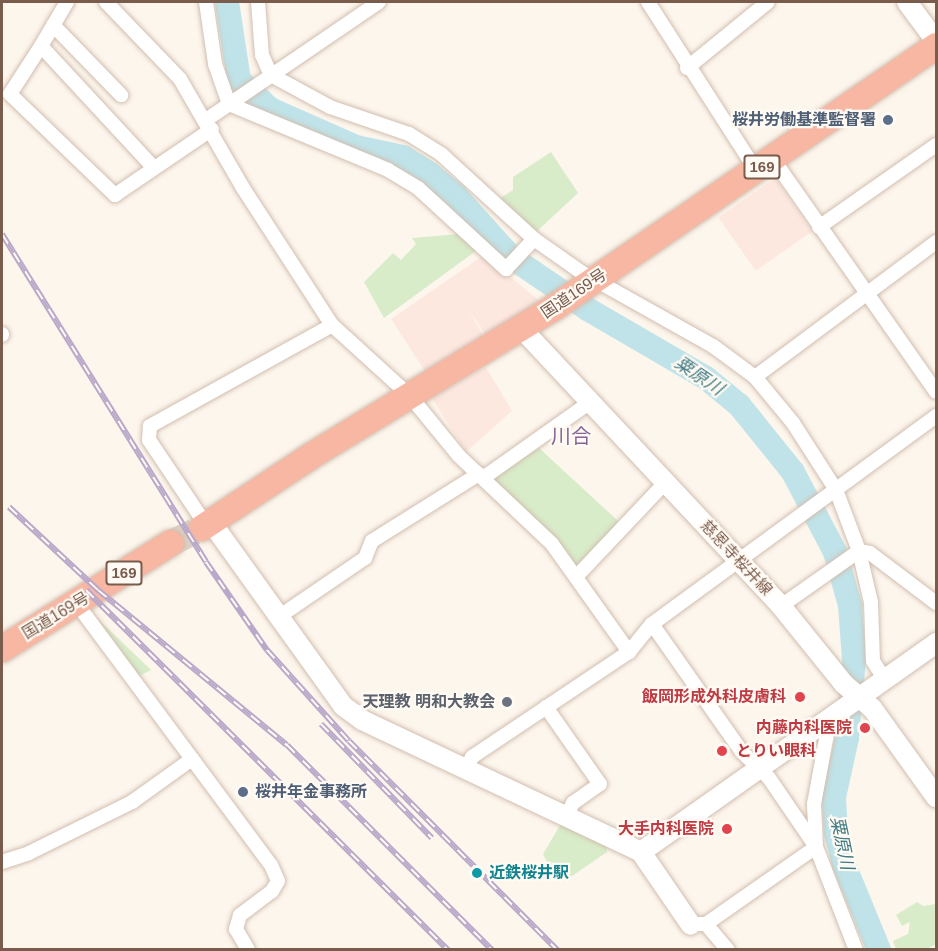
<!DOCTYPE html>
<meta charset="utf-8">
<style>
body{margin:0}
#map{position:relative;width:938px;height:951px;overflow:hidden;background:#fdf6ec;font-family:Arial,"Noto Sans JP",sans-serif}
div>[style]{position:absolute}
.commercial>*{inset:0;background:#fde8e0;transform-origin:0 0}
.green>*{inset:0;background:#d8ecc9}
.river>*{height:24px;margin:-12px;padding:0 12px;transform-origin:12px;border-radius:12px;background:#bfe3e8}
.highway-tunnel>*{height:26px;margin-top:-13px;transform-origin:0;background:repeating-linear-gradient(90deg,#dcd0c4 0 26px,transparent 0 39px)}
.roads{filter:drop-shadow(0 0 2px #d1beb0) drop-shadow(0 0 2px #d1beb0)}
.street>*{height:14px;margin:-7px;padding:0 7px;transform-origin:7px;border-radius:7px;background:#fff}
.secondary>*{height:20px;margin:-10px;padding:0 10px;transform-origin:10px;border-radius:10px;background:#fff}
.highway>*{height:26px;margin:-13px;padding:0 13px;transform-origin:13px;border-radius:13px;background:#f7b7a3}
.rail>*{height:6px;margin-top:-3px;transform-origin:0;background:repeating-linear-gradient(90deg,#fffaf3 0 11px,#b9a8c9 0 22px);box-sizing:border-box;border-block:2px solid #b9a8c9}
.dots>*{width:16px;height:16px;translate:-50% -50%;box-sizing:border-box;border:3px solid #fffaf3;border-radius:50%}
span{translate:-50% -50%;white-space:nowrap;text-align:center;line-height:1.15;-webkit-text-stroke:4.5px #fffaf3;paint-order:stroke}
.shield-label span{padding:2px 4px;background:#fffaf3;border:2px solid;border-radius:4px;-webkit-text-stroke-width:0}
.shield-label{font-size:15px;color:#7a5c4d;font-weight:700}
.service-label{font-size:16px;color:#4e5e75;font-weight:700}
.right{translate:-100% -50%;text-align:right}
.left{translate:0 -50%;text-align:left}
.street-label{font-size:16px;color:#7a5c4d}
.health-label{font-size:16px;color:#be3a42;font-weight:700}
.worship-label{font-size:16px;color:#5b616d;font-weight:700}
.culture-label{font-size:16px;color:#0d838f;font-weight:700}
.water-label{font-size:18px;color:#437c86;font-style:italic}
.quarter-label{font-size:20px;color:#846695}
.frame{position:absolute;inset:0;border:3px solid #7a5c4d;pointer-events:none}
</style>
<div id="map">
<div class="commercial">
<i style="left:775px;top:178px;width:65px;height:69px;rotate:55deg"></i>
<i style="clip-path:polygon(484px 255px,543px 304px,487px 338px,467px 306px,485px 339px,427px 374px,391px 319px)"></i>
<i style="clip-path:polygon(486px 367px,512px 411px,466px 452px,432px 398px)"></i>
</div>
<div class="green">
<i style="clip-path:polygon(551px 152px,578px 193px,534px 234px,497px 200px,513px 190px,513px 177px)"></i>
<i style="clip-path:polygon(458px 234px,480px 248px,384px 318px,364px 282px,393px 253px,401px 260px,416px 244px,412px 238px)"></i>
<i style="clip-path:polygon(538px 447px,617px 520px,617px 526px,580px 565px,573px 565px,494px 482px,494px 477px)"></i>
<i style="clip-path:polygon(96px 617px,151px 670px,139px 676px)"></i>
<i style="clip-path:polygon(562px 822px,607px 846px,607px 852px,572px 876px,561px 875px,550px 868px,543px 854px)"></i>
<i style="clip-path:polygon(917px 902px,923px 906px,936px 904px,936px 944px,927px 949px,896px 949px,893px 941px,908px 934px,910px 922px,902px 926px,896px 915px)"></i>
</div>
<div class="river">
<i style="left:227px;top:2px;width:79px;rotate:81.3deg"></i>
<i style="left:239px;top:80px;width:42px;rotate:43.1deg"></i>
<i style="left:270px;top:109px;width:94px;rotate:23.8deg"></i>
<i style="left:356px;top:147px;width:48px;rotate:12deg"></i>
<i style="left:403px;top:157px;width:32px;rotate:32deg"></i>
<i style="left:430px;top:174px;width:35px;rotate:40deg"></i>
<i style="left:457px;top:197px;width:81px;rotate:48deg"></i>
<i style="left:511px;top:257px;width:94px;rotate:34.2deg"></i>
<i style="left:589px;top:310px;width:135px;rotate:30.2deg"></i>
<i style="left:706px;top:378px;width:43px;rotate:39.3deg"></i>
<i style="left:739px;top:405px;width:86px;rotate:51.1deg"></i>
<i style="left:793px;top:472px;width:90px;rotate:62.3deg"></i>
<i style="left:835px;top:552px;width:55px;rotate:74.2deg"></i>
<i style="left:850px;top:605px;width:54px;rotate:85.8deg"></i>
<i style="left:854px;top:659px;width:79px;rotate:95.1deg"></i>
<i style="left:847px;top:738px;width:60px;rotate:102.4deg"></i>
<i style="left:834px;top:797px;width:37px;rotate:87deg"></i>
<i style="left:836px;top:834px;width:34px;rotate:75deg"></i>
<i style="left:845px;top:867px;width:90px;rotate:67.7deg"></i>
</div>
<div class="highway-tunnel">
<i style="left:171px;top:543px;width:34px;rotate:-26deg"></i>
</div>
<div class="roads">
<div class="street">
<i style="left:67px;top:2px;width:51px;rotate:120.6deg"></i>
<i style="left:41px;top:46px;width:165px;rotate:47.2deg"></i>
<i style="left:106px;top:2px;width:107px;rotate:46.1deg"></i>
<i style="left:180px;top:79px;width:126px;rotate:60deg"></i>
<i style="left:243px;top:188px;width:163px;rotate:57deg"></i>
<i style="left:332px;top:325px;width:105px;rotate:42.3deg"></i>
<i style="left:410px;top:396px;width:77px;rotate:50.8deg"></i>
<i style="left:459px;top:456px;width:128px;rotate:43.4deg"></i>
<i style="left:552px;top:544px;width:133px;rotate:54.5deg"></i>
<i style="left:206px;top:2px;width:63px;rotate:81.7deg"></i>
<i style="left:215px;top:64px;width:42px;rotate:70.7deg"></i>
<i style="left:229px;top:104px;width:172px;rotate:22.5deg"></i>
<i style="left:388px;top:170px;width:35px;rotate:31deg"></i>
<i style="left:418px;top:188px;width:120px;rotate:42.6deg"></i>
<i style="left:506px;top:269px;width:41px;rotate:-47deg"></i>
<i style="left:258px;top:2px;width:53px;rotate:85.7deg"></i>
<i style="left:262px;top:55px;width:22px;rotate:66deg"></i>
<i style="left:271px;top:75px;width:67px;rotate:28.5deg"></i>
<i style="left:330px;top:107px;width:83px;rotate:18.9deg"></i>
<i style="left:409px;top:134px;width:38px;rotate:32deg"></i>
<i style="left:441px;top:154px;width:126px;rotate:42.4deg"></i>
<i style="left:534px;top:239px;width:57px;rotate:35.1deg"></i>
<i style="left:581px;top:272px;width:151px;rotate:29.3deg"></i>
<i style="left:713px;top:346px;width:52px;rotate:36.4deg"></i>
<i style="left:755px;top:377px;width:226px;rotate:-36.7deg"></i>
<i style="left:648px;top:2px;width:200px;rotate:57.3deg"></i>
<i style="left:53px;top:25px;width:98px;rotate:45.8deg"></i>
<i style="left:41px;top:46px;width:57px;rotate:122.9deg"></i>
<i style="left:10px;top:94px;width:146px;rotate:43.9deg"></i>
<i style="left:115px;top:195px;width:117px;rotate:-34.2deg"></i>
<i style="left:687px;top:68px;width:104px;rotate:-39.2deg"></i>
<i style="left:206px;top:120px;width:209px;rotate:-34.3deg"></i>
<i style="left:773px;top:159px;width:284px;rotate:55deg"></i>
<i style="left:819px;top:227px;width:143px;rotate:-35deg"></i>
<i style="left:2px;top:334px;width:1px;rotate:90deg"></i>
<i style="left:755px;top:377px;width:60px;rotate:50.4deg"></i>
<i style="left:793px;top:423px;width:80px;rotate:57.3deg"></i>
<i style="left:836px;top:490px;width:65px;rotate:69.3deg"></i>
<i style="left:859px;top:551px;width:11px;rotate:10deg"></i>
<i style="left:870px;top:553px;width:83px;rotate:37.1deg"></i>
<i style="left:483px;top:478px;width:130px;rotate:-35.3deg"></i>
<i style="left:206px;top:525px;width:102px;rotate:-123.8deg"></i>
<i style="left:149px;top:440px;width:14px;rotate:-86deg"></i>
<i style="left:150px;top:426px;width:208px;rotate:-29deg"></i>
<i style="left:576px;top:577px;width:129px;rotate:-46.6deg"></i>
<i style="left:77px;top:604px;width:325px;rotate:53.4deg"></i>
<i style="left:271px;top:865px;width:17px;rotate:66deg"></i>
<i style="left:278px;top:881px;width:12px;rotate:121deg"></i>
<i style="left:272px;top:891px;width:40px;rotate:143deg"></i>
<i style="left:240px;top:915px;width:15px;rotate:106deg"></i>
<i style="left:236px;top:929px;width:24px;rotate:60deg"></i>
<i style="left:781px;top:606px;width:95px;rotate:-35.2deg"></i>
<i style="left:859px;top:551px;width:52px;rotate:76.8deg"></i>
<i style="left:871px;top:602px;width:59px;rotate:88.1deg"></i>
<i style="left:873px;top:661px;width:22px;rotate:58deg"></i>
<i style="left:277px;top:618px;width:107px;rotate:-34.3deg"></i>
<i style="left:365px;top:558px;width:18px;rotate:-68deg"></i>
<i style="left:372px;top:541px;width:126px;rotate:-32.1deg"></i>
<i style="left:652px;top:624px;width:156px;rotate:54.9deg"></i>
<i style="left:742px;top:752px;width:37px;rotate:44deg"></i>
<i style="left:769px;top:778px;width:83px;rotate:55.7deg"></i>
<i style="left:816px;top:847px;width:110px;rotate:68.8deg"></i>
<i style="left:546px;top:707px;width:94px;rotate:55deg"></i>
<i style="left:600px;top:784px;width:33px;rotate:145deg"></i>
<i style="left:573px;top:803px;width:13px;rotate:117deg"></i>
<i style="left:467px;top:767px;width:11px;rotate:-63deg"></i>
<i style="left:472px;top:757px;width:189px;rotate:-33.8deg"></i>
<i style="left:629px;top:652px;width:36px;rotate:-51deg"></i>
<i style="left:652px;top:624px;width:352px;rotate:-36.2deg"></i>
<i style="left:2px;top:862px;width:28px;rotate:-18deg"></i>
<i style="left:29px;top:853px;width:115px;rotate:-26.3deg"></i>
<i style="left:132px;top:802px;width:74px;rotate:-35.6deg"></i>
<i style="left:699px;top:924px;width:7px"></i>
<i style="left:706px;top:924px;width:34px;rotate:50deg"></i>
<i style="left:706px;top:924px;width:134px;rotate:-35deg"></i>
<i style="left:816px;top:847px;width:43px;rotate:-92.7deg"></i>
<i style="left:814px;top:804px;width:87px;rotate:-79.5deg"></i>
</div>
<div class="secondary">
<i style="left:907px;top:2px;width:49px;rotate:53.4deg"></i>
<i style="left:522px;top:329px;width:379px;rotate:46.9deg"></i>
<i style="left:781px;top:606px;width:100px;rotate:51.1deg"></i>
<i style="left:844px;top:684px;width:37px;rotate:41deg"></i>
<i style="left:872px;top:708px;width:110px;rotate:54.3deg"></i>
<i style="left:211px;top:522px;width:226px;rotate:54.3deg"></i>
<i style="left:343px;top:706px;width:24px;rotate:36deg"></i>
<i style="left:362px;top:720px;width:309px;rotate:25.3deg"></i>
<i style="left:641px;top:852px;width:88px;rotate:55.6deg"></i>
<i style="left:641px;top:852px;width:362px;rotate:-35.3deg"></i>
</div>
<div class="highway">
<i style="left:202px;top:528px;width:131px;rotate:-33.4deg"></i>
<i style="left:311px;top:456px;width:286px;rotate:-31.4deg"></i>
<i style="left:555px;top:307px;width:462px;rotate:-34.4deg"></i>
<i style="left:2px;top:649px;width:199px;rotate:-32.1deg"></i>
</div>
</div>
<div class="rail">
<i style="left:2px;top:234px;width:386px;rotate:58.1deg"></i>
<i style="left:206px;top:562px;width:107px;rotate:55.3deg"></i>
<i style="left:267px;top:650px;width:122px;rotate:48deg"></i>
<i style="left:349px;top:741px;width:295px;rotate:45.1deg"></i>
<i style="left:9px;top:507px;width:122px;rotate:43deg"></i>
<i style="left:98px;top:590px;width:244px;rotate:39.4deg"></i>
<i style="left:287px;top:745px;width:290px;rotate:45deg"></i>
<i style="left:86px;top:590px;width:511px;rotate:44.84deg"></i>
<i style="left:321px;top:724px;width:159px;rotate:45.8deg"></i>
</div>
<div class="dots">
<i style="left:888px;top:120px;background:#5c6f8a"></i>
<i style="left:800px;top:697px;background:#e0444e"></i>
<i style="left:507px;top:702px;background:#6b7280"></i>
<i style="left:865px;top:728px;background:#e0444e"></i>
<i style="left:722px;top:751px;background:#e0444e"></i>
<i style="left:243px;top:792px;background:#5c6f8a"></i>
<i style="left:727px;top:829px;background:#e0444e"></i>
<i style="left:477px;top:873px;background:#0f9aa8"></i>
</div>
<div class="shield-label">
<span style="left:762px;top:167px">169</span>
<span style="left:124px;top:573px">169</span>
</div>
<div class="service-label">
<span class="right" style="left:876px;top:120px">桜井労働基準監督署</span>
<span class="left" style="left:255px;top:792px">桜井年金事務所</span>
</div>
<div class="street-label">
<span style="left:574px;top:294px;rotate:-34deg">国道169号</span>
<span style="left:736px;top:558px;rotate:47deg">慈恩寺桜井線</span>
<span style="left:56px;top:616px;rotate:-31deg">国道169号</span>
</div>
<div class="health-label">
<span class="right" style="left:786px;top:697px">飯岡形成外科皮膚科</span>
<span class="right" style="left:852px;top:728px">内藤内科医院</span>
<span class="left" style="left:736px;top:751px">とりい眼科</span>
<span class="right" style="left:714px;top:829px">大手内科医院</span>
</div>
<div class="worship-label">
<span class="right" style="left:495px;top:702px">天理教 明和大教会</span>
</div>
<div class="culture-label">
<span class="left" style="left:489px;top:873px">近鉄桜井駅</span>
</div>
<div class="water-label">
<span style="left:699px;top:376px;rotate:34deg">粟原川</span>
<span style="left:842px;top:843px;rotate:78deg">粟原川</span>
</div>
<div class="quarter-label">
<span style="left:571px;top:436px">川合</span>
</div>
<div class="frame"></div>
</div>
